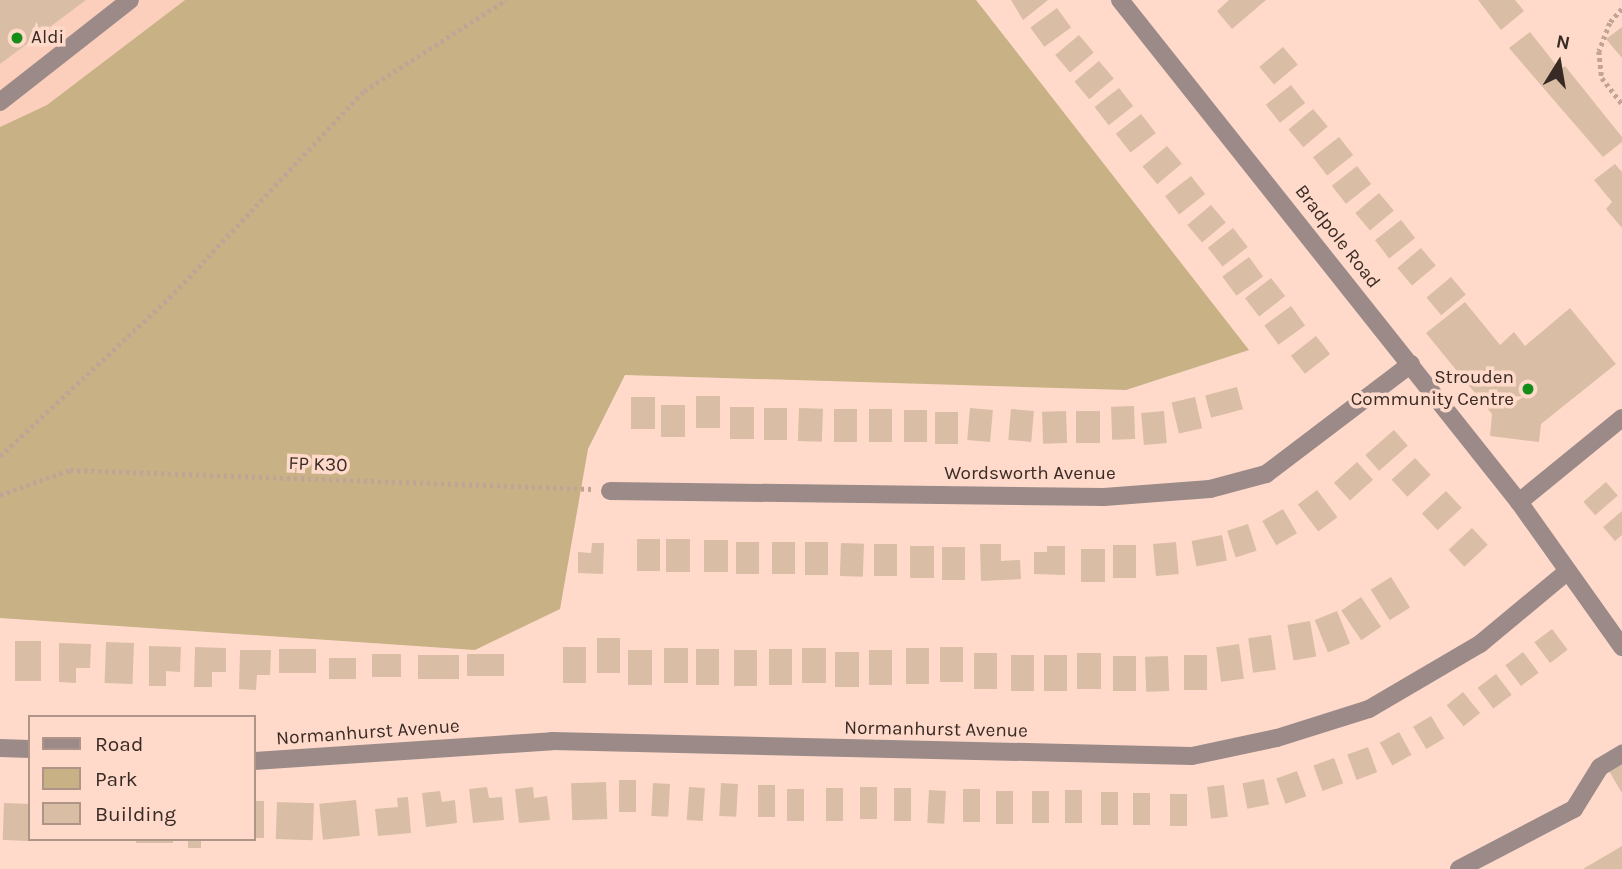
<!DOCTYPE html>
<style>
body{margin:0}
#map{position:relative;width:1622px;height:869px;overflow:hidden;background:#ffdaca;font-family:Karla,sans-serif}
div>[style]{position:absolute}
.built>*{inset:0;background:#fbcfbb}
.green>*{inset:0;background:#c7b185}
.building>*{inset:0;background:#d9bea5;transform-origin:0 0}
.path>*{height:4.5px;margin-top:-2.25px;transform-origin:0;background:repeating-linear-gradient(90deg,#c2a497 0 3.5px,transparent 0 7px)}
.minor>*{height:18px;margin:-9px;padding:0 9px;transform-origin:9px;border-radius:9px;background:#9b8a88}
.dots>*{width:19px;height:19px;translate:-50% -50%;box-sizing:border-box;border:4px solid #ffdaca;border-radius:50%}
span{translate:-50% -50%;white-space:nowrap;text-align:center;line-height:1.15;-webkit-text-stroke:7px #ffdaca;paint-order:stroke}
.poi-label{font-size:19px;color:#382a24}
.left{translate:0 -50%;text-align:left}
.right{translate:-100% -50%;text-align:right}
.street-label{font-size:19px;color:#382a24}
.legend{position:absolute;left:28px;top:715px;width:228px;height:126px;box-sizing:border-box;background:#ffdaca;border:2px solid #af9488;margin:0;padding:9px 12px;list-style:none;font-size:21px;color:#382a24}
.legend li{display:flex;align-items:center;gap:14px;height:35px}
.legend b{width:35px;border:2px solid #af9488}
.north{position:absolute;left:1524px;top:28px;width:70px;height:70px;-webkit-text-stroke:5px #ffdaca;paint-order:stroke;rotate:11deg;font-size:19px;font-weight:700;line-height:28px;text-align:center;color:#382a24}
.north::after{content:'';display:block;margin:auto;width:24px;height:32px;background:#382a24;clip-path:polygon(50% 0,100% 100%,50% 72%,0 100%)}
</style>
<div id="map">
<div class="built">
<i style="clip-path:polygon(0 0,185px 0,47px 105px,0 127px)"></i>
</div>
<div class="green">
<i style="clip-path:polygon(185px 0,976px 0,1249px 350px,1126px 390px,625px 375px,588px 449px,560px 609px,475px 650px,0 618px,0 127px,47px 105px)"></i>
</div>
<div class="building">
<i style="clip-path:polygon(0 0,86px 0,0 64px)"></i>
<i style="clip-path:polygon(1011px 0,1048px 0,1023px 20px)"></i>
<i style="clip-path:polygon(1229px 0,1266px 0,1232px 29px,1217px 11px)"></i>
<i style="clip-path:polygon(1478px 0,1515px 0,1524px 11px,1501px 30px)"></i>
<i style="left:1057px;top:8px;width:24px;height:33px;rotate:54deg"></i>
<i style="clip-path:polygon(1622px 27px,1622px 58px,1606px 39px)"></i>
<i style="clip-path:polygon(1530px 32px,1560px 70px,1565px 66px,1622px 137px,1622px 142px,1603px 157px,1509px 48px)"></i>
<i style="left:1079px;top:35px;width:23px;height:31px;rotate:50deg"></i>
<i style="left:1283px;top:47px;width:23px;height:31px;rotate:50deg"></i>
<i style="left:1099px;top:61px;width:23px;height:32px;rotate:50deg"></i>
<i style="left:1291px;top:85px;width:23px;height:32px;rotate:52deg"></i>
<i style="left:1119px;top:88px;width:23px;height:31px;rotate:52deg"></i>
<i style="left:1313px;top:109px;width:23px;height:32px;rotate:50deg"></i>
<i style="left:1141px;top:114px;width:24px;height:32px;rotate:52deg"></i>
<i style="left:1339px;top:137px;width:23px;height:33px;rotate:52deg"></i>
<i style="left:1167px;top:146px;width:23px;height:32px;rotate:50deg"></i>
<i style="clip-path:polygon(1615px 164px,1622px 172px,1622px 228px,1606px 209px,1612px 202px,1594px 180px)"></i>
<i style="left:1357px;top:166px;width:23px;height:32px;rotate:52deg"></i>
<i style="left:1191px;top:176px;width:23px;height:33px;rotate:52deg"></i>
<i style="left:1379px;top:193px;width:23px;height:31px;rotate:50deg"></i>
<i style="left:1211px;top:205px;width:23px;height:31px;rotate:50deg"></i>
<i style="left:1401px;top:220px;width:23px;height:33px;rotate:52deg"></i>
<i style="left:1233px;top:228px;width:24px;height:32px;rotate:52deg"></i>
<i style="left:1421px;top:248px;width:23px;height:31px;rotate:50deg"></i>
<i style="left:1249px;top:257px;width:24px;height:33px;rotate:54deg"></i>
<i style="left:1451px;top:277px;width:23px;height:32px;rotate:50deg"></i>
<i style="left:1271px;top:278px;width:23px;height:33px;rotate:52deg"></i>
<i style="clip-path:polygon(1465px 302px,1500px 345px,1514px 332px,1525px 346px,1570px 308px,1616px 364px,1541px 424px,1539px 442px,1490px 436px,1492px 414px,1426px 333px)"></i>
<i style="left:1291px;top:306px;width:24px;height:33px;rotate:54deg"></i>
<i style="left:1316px;top:336px;width:23px;height:32px;rotate:52deg"></i>
<i style="left:1237px;top:387px;width:23px;height:33px;rotate:75deg"></i>
<i style="left:696px;top:396px;width:24px;height:32px"></i>
<i style="left:631px;top:397px;width:24px;height:32px"></i>
<i style="left:1195px;top:397px;width:32px;height:24px;rotate:77deg"></i>
<i style="left:661px;top:405px;width:24px;height:32px"></i>
<i style="left:1134px;top:406px;width:33px;height:23px;rotate:88deg"></i>
<i style="left:730px;top:407px;width:24px;height:32px"></i>
<i style="left:764px;top:408px;width:23px;height:32px"></i>
<i style="left:799px;top:408px;width:24px;height:33px;rotate:2deg"></i>
<i style="left:970px;top:408px;width:23px;height:32px;rotate:5deg"></i>
<i style="left:834px;top:409px;width:23px;height:33px"></i>
<i style="left:892px;top:409px;width:33px;height:23px;rotate:90deg"></i>
<i style="left:1011px;top:409px;width:23px;height:31px;rotate:5deg"></i>
<i style="left:904px;top:410px;width:23px;height:32px"></i>
<i style="left:1066px;top:411px;width:32px;height:24px;rotate:88deg"></i>
<i style="left:1076px;top:411px;width:24px;height:32px"></i>
<i style="left:1164px;top:411px;width:32px;height:23px;rotate:85deg"></i>
<i style="left:935px;top:412px;width:23px;height:32px"></i>
<i style="left:1394px;top:430px;width:21px;height:38px;rotate:49deg"></i>
<i style="left:1415px;top:458px;width:23px;height:32px;rotate:47deg"></i>
<i style="left:1357px;top:462px;width:24px;height:31px;rotate:48deg"></i>
<i style="left:1606px;top:482px;width:18px;height:30px;rotate:49deg"></i>
<i style="left:1317px;top:490px;width:34px;height:24px;rotate:53deg"></i>
<i style="left:1446px;top:491px;width:23px;height:33px;rotate:47deg"></i>
<i style="left:1283px;top:509px;width:28px;height:24px;rotate:60deg"></i>
<i style="clip-path:polygon(1622px 511px,1622px 535px,1615px 541px,1603px 527px)"></i>
<i style="left:1248px;top:524px;width:28px;height:22px;rotate:72deg"></i>
<i style="left:1472px;top:528px;width:23px;height:32px;rotate:47deg"></i>
<i style="left:1222px;top:535px;width:26px;height:31px;rotate:79deg"></i>
<i style="left:637px;top:539px;width:23px;height:32px"></i>
<i style="left:690px;top:539px;width:33px;height:24px;rotate:90deg"></i>
<i style="left:704px;top:540px;width:24px;height:32px"></i>
<i style="left:736px;top:542px;width:23px;height:32px"></i>
<i style="left:772px;top:542px;width:23px;height:32px"></i>
<i style="left:805px;top:542px;width:23px;height:33px"></i>
<i style="left:1176px;top:542px;width:32px;height:23px;rotate:85deg"></i>
<i style="clip-path:polygon(592px 543px,604px 543px,603px 574px,578px 573px,578px 552px,591px 553px)"></i>
<i style="left:841px;top:543px;width:23px;height:33px;rotate:2deg"></i>
<i style="left:874px;top:544px;width:23px;height:32px"></i>
<i style="clip-path:polygon(980px 544px,1001px 544px,1001px 561px,1020px 560px,1021px 579px,981px 581px)"></i>
<i style="left:1136px;top:545px;width:33px;height:23px;rotate:90deg"></i>
<i style="left:910px;top:546px;width:24px;height:32px"></i>
<i style="clip-path:polygon(1047px 546px,1065px 546px,1065px 575px,1034px 574px,1034px 552px,1047px 552px)"></i>
<i style="left:965px;top:547px;width:33px;height:23px;rotate:90deg"></i>
<i style="left:1081px;top:549px;width:24px;height:33px"></i>
<i style="left:1391px;top:577px;width:36px;height:24px;rotate:58deg"></i>
<i style="left:1361px;top:597px;width:36px;height:24px;rotate:56deg"></i>
<i style="left:1337px;top:611px;width:35px;height:24px;rotate:68deg"></i>
<i style="left:1310px;top:621px;width:36px;height:23px;rotate:80deg"></i>
<i style="left:1552px;top:629px;width:26px;height:22px;rotate:53deg"></i>
<i style="left:1271px;top:635px;width:35px;height:23px;rotate:82deg"></i>
<i style="left:597px;top:638px;width:23px;height:35px"></i>
<i style="left:15px;top:641px;width:26px;height:40px"></i>
<i style="left:106px;top:642px;width:28px;height:41px;rotate:2deg"></i>
<i style="clip-path:polygon(59px 643px,91px 644px,90px 668px,76px 668px,76px 683px,59px 682px)"></i>
<i style="left:1239px;top:644px;width:35px;height:23px;rotate:82deg"></i>
<i style="clip-path:polygon(149px 646px,181px 647px,180px 672px,166px 671px,166px 686px,149px 686px)"></i>
<i style="clip-path:polygon(195px 647px,226px 648px,226px 672px,212px 672px,212px 687px,194px 687px)"></i>
<i style="left:563px;top:647px;width:23px;height:36px"></i>
<i style="left:940px;top:647px;width:23px;height:35px"></i>
<i style="left:664px;top:648px;width:24px;height:35px"></i>
<i style="left:826px;top:648px;width:35px;height:24px;rotate:90deg"></i>
<i style="left:929px;top:648px;width:36px;height:23px;rotate:90deg"></i>
<i style="left:279px;top:649px;width:37px;height:24px"></i>
<i style="left:696px;top:649px;width:23px;height:36px"></i>
<i style="left:769px;top:649px;width:23px;height:36px"></i>
<i style="clip-path:polygon(240px 650px,271px 650px,270px 675px,257px 675px,256px 690px,239px 689px)"></i>
<i style="left:652px;top:650px;width:35px;height:24px;rotate:90deg"></i>
<i style="left:734px;top:650px;width:23px;height:36px"></i>
<i style="left:869px;top:650px;width:23px;height:35px"></i>
<i style="left:835px;top:652px;width:24px;height:35px"></i>
<i style="left:1523px;top:652px;width:26px;height:22px;rotate:53deg"></i>
<i style="left:997px;top:653px;width:36px;height:23px;rotate:90deg"></i>
<i style="left:1101px;top:653px;width:36px;height:24px;rotate:90deg"></i>
<i style="left:372px;top:654px;width:29px;height:23px"></i>
<i style="left:504px;top:654px;width:22px;height:37px;rotate:90deg"></i>
<i style="left:459px;top:655px;width:24px;height:41px;rotate:90deg"></i>
<i style="left:1011px;top:655px;width:23px;height:36px"></i>
<i style="left:1044px;top:655px;width:23px;height:36px"></i>
<i style="left:1184px;top:655px;width:23px;height:35px"></i>
<i style="left:1113px;top:656px;width:23px;height:35px"></i>
<i style="left:1168px;top:656px;width:35px;height:23px;rotate:88deg"></i>
<i style="left:329px;top:658px;width:27px;height:21px"></i>
<i style="left:1496px;top:674px;width:26px;height:23px;rotate:53deg"></i>
<i style="left:1463px;top:692px;width:27px;height:21px;rotate:51deg"></i>
<i style="left:1431px;top:716px;width:26px;height:21px;rotate:59deg"></i>
<i style="left:1399px;top:732px;width:26px;height:22px;rotate:61deg"></i>
<i style="left:1368px;top:747px;width:27px;height:22px;rotate:70deg"></i>
<i style="left:1334px;top:758px;width:27px;height:22px;rotate:70deg"></i>
<i style="clip-path:polygon(1622px 764px,1622px 793px,1609px 771px)"></i>
<i style="left:1297px;top:771px;width:27px;height:22px;rotate:70deg"></i>
<i style="left:1264px;top:779px;width:26px;height:22px;rotate:79deg"></i>
<i style="left:619px;top:780px;width:17px;height:32px"></i>
<i style="left:606px;top:782px;width:37px;height:35px;rotate:88deg"></i>
<i style="left:653px;top:783px;width:17px;height:33px;rotate:3deg"></i>
<i style="left:721px;top:783px;width:17px;height:33px;rotate:3deg"></i>
<i style="left:758px;top:785px;width:17px;height:32px"></i>
<i style="left:1224px;top:785px;width:32px;height:17px;rotate:83deg"></i>
<i style="clip-path:polygon(487px 787px,489px 798px,502px 797px,504px 820px,473px 823px,469px 789px)"></i>
<i style="clip-path:polygon(533px 787px,534px 798px,547px 796px,550px 820px,519px 823px,515px 789px)"></i>
<i style="left:689px;top:787px;width:16px;height:33px;rotate:4deg"></i>
<i style="left:860px;top:787px;width:17px;height:32px"></i>
<i style="left:826px;top:788px;width:17px;height:33px"></i>
<i style="left:911px;top:788px;width:33px;height:17px;rotate:90deg"></i>
<i style="left:787px;top:789px;width:17px;height:32px"></i>
<i style="left:963px;top:789px;width:17px;height:33px"></i>
<i style="left:929px;top:790px;width:17px;height:33px;rotate:3deg"></i>
<i style="left:1065px;top:790px;width:17px;height:33px"></i>
<i style="clip-path:polygon(440px 791px,442px 802px,455px 800px,457px 823px,426px 827px,422px 793px)"></i>
<i style="left:996px;top:791px;width:17px;height:33px"></i>
<i style="left:1032px;top:791px;width:17px;height:32px"></i>
<i style="left:1101px;top:792px;width:17px;height:33px"></i>
<i style="left:1133px;top:793px;width:17px;height:32px"></i>
<i style="left:1170px;top:794px;width:17px;height:32px"></i>
<i style="clip-path:polygon(408px 797px,411px 833px,378px 836px,375px 809px,398px 807px,397px 798px)"></i>
<i style="left:356px;top:800px;width:36px;height:37px;rotate:84deg"></i>
<i style="left:254px;top:801px;width:10px;height:37px"></i>
<i style="left:277px;top:802px;width:37px;height:37px;rotate:2deg"></i>
<i style="left:4px;top:803px;width:26px;height:37px;rotate:2deg"></i>
<i style="left:136px;top:839px;width:37px;height:4px"></i>
<i style="left:188px;top:839px;width:13px;height:9px"></i>
<i style="clip-path:polygon(1622px 846px,1622px 869px,1583px 869px)"></i>
</div>
<div class="path">
<i style="left:1622px;top:9px;width:18px;rotate:131deg"></i>
<i style="left:1610px;top:23px;width:30px;rotate:111deg"></i>
<i style="left:1599px;top:51px;width:27px;rotate:84deg"></i>
<i style="left:1602px;top:78px;width:33px;rotate:52deg"></i>
<i style="left:0;top:456px;width:238px;rotate:-43.1deg"></i>
<i style="left:174px;top:293px;width:277px;rotate:-46.8deg"></i>
<i style="left:364px;top:91px;width:169px;rotate:-32.7deg"></i>
<i style="left:0;top:495px;width:74px;rotate:-19.7deg"></i>
<i style="left:70px;top:470px;width:523px;rotate:2.08deg"></i>
</div>
<div class="minor">
<i style="left:1120px;top:0;width:641px;rotate:51.52deg"></i>
<i style="left:1519px;top:502px;width:178px;rotate:54.6deg"></i>
<i style="left:0;top:102px;width:165px;rotate:-38.1deg"></i>
<i style="left:610px;top:491px;width:494px;rotate:0.7deg"></i>
<i style="left:1104px;top:497px;width:106px;rotate:-4.3deg"></i>
<i style="left:1210px;top:489px;width:58px;rotate:-15deg"></i>
<i style="left:1266px;top:474px;width:182px;rotate:-37.2deg"></i>
<i style="left:1519px;top:502px;width:133px;rotate:-39.2deg"></i>
<i style="left:0;top:748px;width:30px;rotate:2deg"></i>
<i style="left:254px;top:761px;width:299px;rotate:-3.8deg"></i>
<i style="left:552px;top:741px;width:640px;rotate:1.34deg"></i>
<i style="left:1192px;top:756px;width:87px;rotate:-12deg"></i>
<i style="left:1277px;top:738px;width:96px;rotate:-17.5deg"></i>
<i style="left:1369px;top:709px;width:129px;rotate:-30.4deg"></i>
<i style="left:1480px;top:644px;width:114px;rotate:-39.7deg"></i>
<i style="left:1459px;top:869px;width:130px;rotate:-27.6deg"></i>
<i style="left:1574px;top:809px;width:49px;rotate:-58.2deg"></i>
<i style="left:1600px;top:767px;width:26px;rotate:-31deg"></i>
</div>
<div class="dots">
<i style="left:17px;top:38px;background:#148e19"></i>
<i style="left:1528px;top:389px;background:#148e19"></i>
</div>
<div class="poi-label">
<span class="left" style="left:31px;top:38px">Aldi</span>
<span class="right" style="left:1514px;top:389px">Strouden<br>Community Centre</span>
</div>
<div class="street-label">
<span style="left:1337px;top:237px;rotate:52deg">Bradpole Road</span>
<span style="left:318px;top:465px;rotate:2deg">FP K30</span>
<span style="left:1030px;top:474px">Wordsworth Avenue</span>
<span style="left:936px;top:730px;rotate:1deg">Normanhurst Avenue</span>
<span style="left:368px;top:733px;rotate:-4deg">Normanhurst Avenue</span>
</div>
<ul class="legend">
<li><b style="height:9px;background:#9b8a88"></b>Road</li>
<li><b style="height:19px;background:#c7b185"></b>Park</li>
<li><b style="height:19px;background:#d9bea5"></b>Building</li>
</ul>
<div class="north">N</div>
</div>
